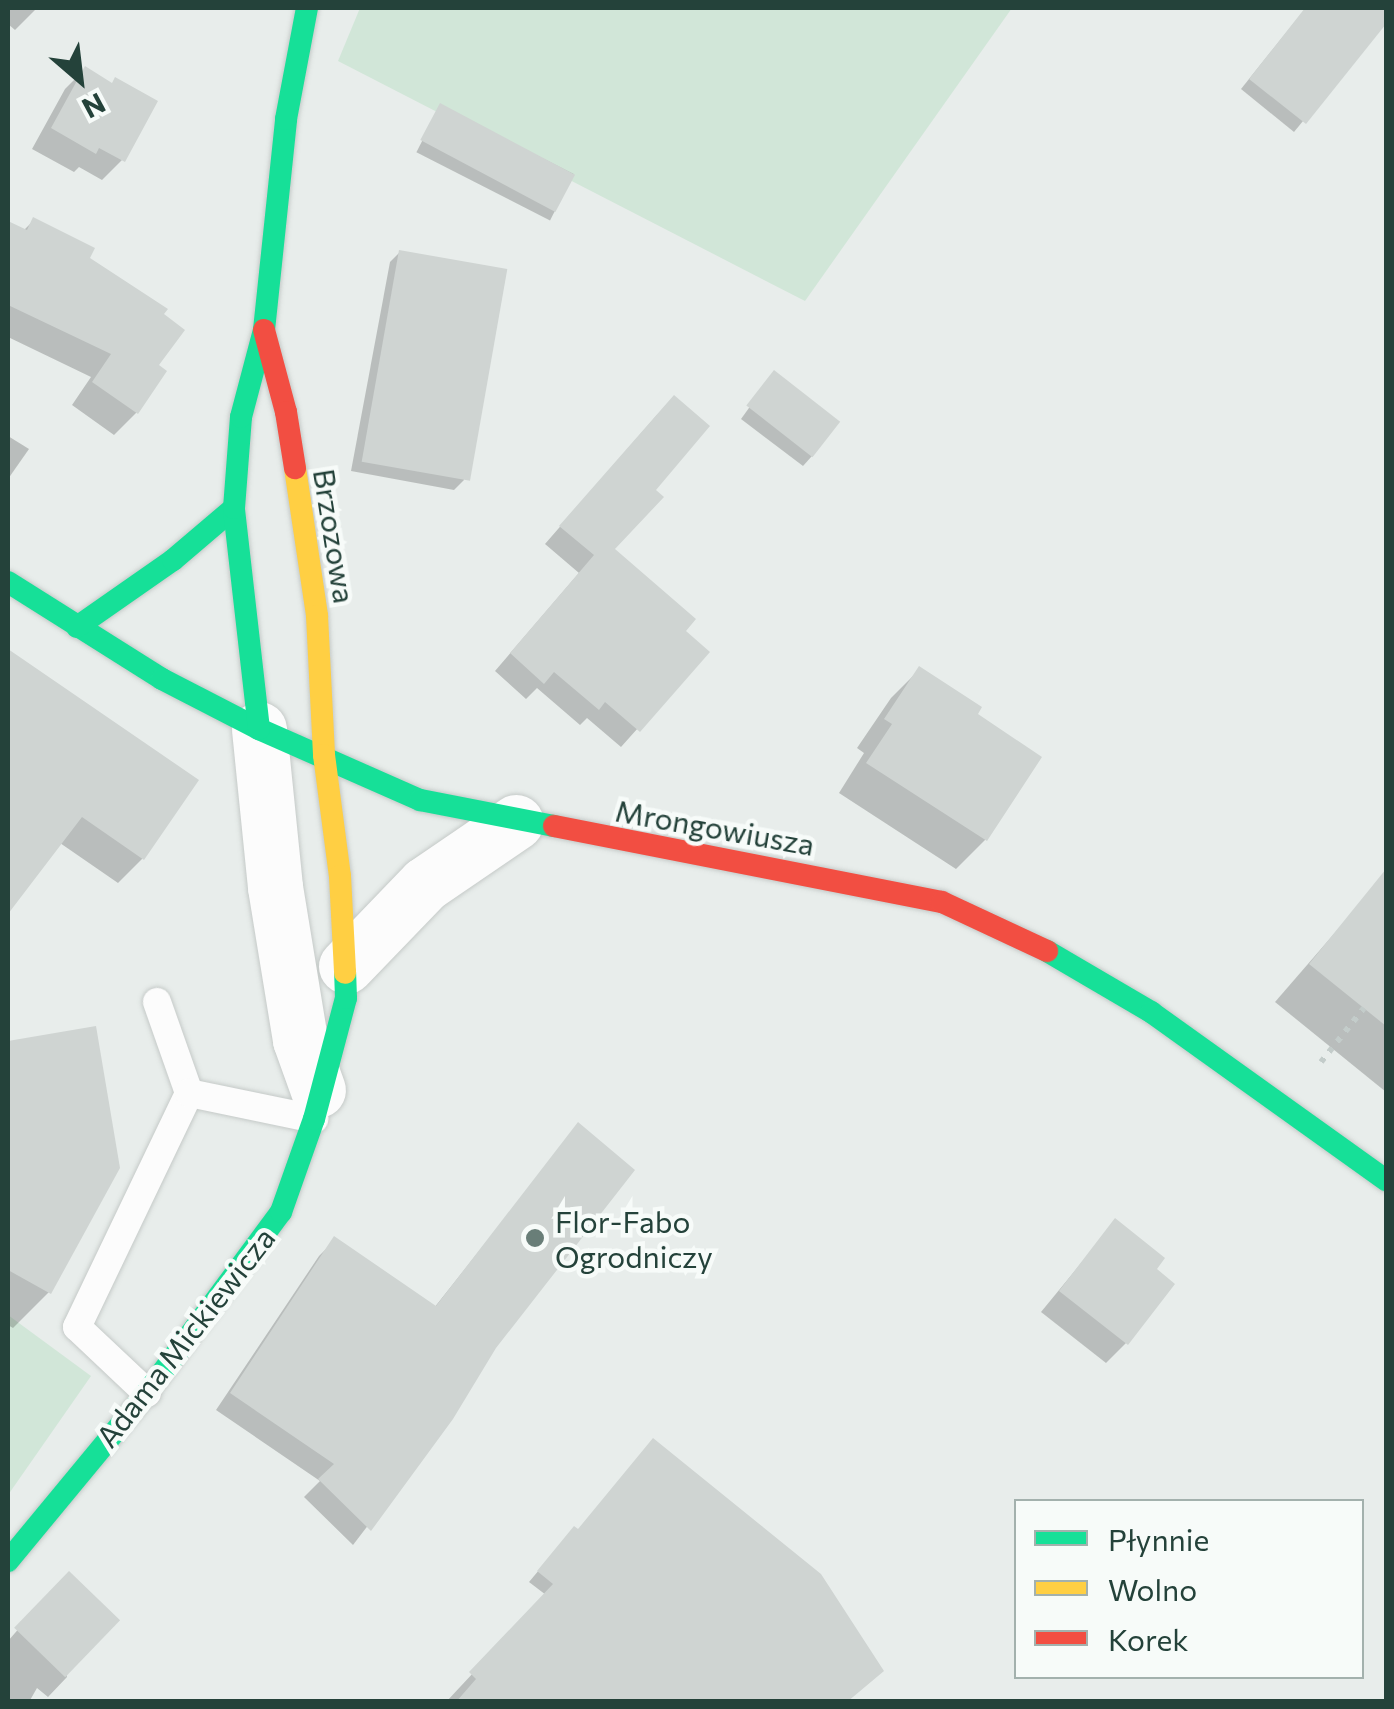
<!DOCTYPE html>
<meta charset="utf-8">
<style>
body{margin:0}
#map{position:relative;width:1394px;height:1709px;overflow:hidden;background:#e8edeb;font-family:Commissioner,sans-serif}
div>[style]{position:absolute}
.green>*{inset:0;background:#d1e6d8}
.shadow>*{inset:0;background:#0003;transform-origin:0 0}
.building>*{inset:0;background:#cfd4d2;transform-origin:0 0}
.path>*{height:6px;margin-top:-3px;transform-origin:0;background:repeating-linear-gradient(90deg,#c3ccca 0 5px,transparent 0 13px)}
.roads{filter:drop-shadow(0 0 2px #c5cac8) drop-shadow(0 0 2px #c5cac8)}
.lane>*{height:28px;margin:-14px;padding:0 14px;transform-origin:14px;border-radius:14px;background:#fcfcfc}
.street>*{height:55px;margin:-27.5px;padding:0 27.5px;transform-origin:27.5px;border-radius:27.5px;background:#fcfcfc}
.fast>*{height:22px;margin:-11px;padding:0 11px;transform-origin:11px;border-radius:11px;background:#16e098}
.slow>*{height:22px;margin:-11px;padding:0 11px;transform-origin:11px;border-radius:11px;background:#ffcf43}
.jam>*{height:22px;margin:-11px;padding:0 11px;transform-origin:11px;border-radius:11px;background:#f24e42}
.dots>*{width:28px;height:28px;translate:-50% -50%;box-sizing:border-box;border:5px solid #f7fbf9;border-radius:50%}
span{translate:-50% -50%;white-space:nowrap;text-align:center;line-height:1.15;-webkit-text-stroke:9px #f7fbf9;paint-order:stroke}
.street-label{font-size:30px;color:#24423a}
.poi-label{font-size:30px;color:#24423a}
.left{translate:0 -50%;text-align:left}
.frame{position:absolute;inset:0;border:10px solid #24423a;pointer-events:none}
.legend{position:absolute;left:1014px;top:1499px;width:350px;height:180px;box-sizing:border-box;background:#f7fbf9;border:2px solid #a3b1ad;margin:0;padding:12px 18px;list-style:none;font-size:30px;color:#24423a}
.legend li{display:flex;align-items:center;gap:20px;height:50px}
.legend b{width:50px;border:2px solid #a3b1ad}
.north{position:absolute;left:30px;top:30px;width:100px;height:100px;-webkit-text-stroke:8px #f7fbf9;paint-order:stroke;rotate:152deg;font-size:28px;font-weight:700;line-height:40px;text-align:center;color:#24423a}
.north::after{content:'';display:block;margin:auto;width:35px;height:45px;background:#24423a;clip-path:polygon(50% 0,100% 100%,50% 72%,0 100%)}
</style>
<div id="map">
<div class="green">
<i style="clip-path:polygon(360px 8px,1012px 8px,805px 301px,338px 61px)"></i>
<i style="clip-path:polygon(8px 1315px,91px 1376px,8px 1495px)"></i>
</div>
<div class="shadow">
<i style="clip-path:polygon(8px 8px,37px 8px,15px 30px,8px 24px)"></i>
<i style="clip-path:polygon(1306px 8px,1386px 8px,1386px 20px,1294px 132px,1241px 89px)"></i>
<i style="clip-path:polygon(85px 69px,122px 160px,102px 180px,79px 167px,74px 172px,32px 149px,65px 89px)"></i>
<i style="left:440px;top:106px;width:150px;height:52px;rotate:27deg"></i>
<i style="clip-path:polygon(34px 220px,87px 259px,156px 366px,164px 372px,136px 413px,114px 435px,72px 405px,91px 377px,8px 337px,8px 223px,23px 231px)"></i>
<i style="clip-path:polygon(400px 252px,464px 480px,454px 490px,351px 471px,390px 262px)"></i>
<i style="clip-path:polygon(774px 373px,812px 456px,803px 466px,741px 419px)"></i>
<i style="clip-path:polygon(657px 415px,652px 491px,612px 549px,682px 631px,706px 652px,621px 747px,587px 718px,580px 725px,537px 688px,526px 699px,495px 671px,579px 573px,545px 544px)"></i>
<i style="clip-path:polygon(8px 436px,29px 449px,8px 479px)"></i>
<i style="clip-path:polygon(8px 651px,195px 780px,142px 859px,118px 883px,60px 843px,8px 910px)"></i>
<i style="clip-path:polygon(920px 669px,974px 714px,1039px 757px,985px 840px,956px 869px,839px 793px,864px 753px,857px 748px,891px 698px)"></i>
<i style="clip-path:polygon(1372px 890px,1386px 902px,1386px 1092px,1275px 1002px)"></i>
<i style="clip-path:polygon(94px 1029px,49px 1292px,13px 1328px,8px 1325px,8px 1043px)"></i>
<i style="clip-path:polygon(579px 1125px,494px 1347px,451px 1417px,353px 1545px,304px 1497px,320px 1481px,216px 1410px,319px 1256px,335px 1240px,434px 1308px)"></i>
<i style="clip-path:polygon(1115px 1222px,1153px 1269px,1126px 1343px,1106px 1363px,1041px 1312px)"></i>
<i style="clip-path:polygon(565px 1539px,845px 1702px,446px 1702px,546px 1595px,529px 1582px)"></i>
<i style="clip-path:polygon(49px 1594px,67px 1677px,48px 1697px,37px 1688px,29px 1702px,8px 1702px,8px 1641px)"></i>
</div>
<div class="building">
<i style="clip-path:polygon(1305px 8px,1386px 8px,1386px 24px,1306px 124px,1249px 79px)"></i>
<i style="clip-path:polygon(85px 66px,112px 83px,115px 77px,158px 101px,125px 162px,99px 148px,96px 154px,51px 128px)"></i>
<i style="left:440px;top:103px;width:153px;height:42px;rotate:28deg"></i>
<i style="clip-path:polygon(33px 217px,95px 248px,90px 258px,168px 309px,164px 314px,185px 330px,159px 365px,167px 371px,138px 414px,92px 382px,111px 354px,8px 305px,8px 221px,27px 230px)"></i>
<i style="left:399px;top:250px;width:110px;height:215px;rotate:10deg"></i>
<i style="left:774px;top:370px;width:84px;height:45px;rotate:38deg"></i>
<i style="clip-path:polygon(674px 395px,710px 426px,656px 490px,664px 497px,615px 549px,696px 619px,686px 631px,710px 652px,640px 732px,605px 702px,599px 710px,554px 672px,544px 684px,510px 653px,594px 555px,559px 526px)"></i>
<i style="clip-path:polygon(8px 649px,199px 780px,144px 860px,82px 817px,8px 914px)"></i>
<i style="clip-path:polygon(919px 666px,982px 707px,978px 714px,1042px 757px,987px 841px,866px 763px,892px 724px,884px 719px)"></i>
<i style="clip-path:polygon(1386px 869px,1386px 1026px,1309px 964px)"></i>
<i style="clip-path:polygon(96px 1026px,120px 1168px,51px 1294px,8px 1270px,8px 1041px)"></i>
<i style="clip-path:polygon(578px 1122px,635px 1170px,496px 1348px,453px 1419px,371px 1531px,318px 1479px,334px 1464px,230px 1393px,334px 1236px,436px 1306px)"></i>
<i style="clip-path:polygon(1115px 1218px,1165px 1258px,1157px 1269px,1175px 1284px,1128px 1345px,1059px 1291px)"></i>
<i style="clip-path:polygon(653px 1438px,821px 1574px,884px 1671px,847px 1702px,456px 1702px,476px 1679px,469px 1672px,553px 1584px,537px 1571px,574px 1526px,578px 1529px)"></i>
<i style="left:69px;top:1571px;width:71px;height:79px;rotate:44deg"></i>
</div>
<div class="path">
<i style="left:1321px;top:1062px;width:69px;rotate:-51.5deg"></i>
</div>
<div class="roads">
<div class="lane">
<i style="left:157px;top:1002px;width:96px;rotate:70.6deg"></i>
<i style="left:147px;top:1393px;width:96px;rotate:-136.7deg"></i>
<i style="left:77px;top:1327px;width:259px;rotate:-64.4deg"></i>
<i style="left:189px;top:1093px;width:128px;rotate:11.7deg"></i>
</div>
<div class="street">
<i style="left:259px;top:729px;width:159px;rotate:84.2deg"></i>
<i style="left:275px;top:887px;width:155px;rotate:80.7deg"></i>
<i style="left:300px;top:1040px;width:53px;rotate:70.2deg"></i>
<i style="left:346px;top:966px;width:114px;rotate:-46.1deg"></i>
<i style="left:425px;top:884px;width:110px;rotate:-34.3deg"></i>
</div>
<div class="fast">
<i style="left:8px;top:582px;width:182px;rotate:32.2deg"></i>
<i style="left:162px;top:679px;width:109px;rotate:27.3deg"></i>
<i style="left:259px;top:729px;width:176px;rotate:23.8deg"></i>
<i style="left:420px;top:800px;width:136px;rotate:11deg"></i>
<i style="left:77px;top:627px;width:117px;rotate:-34.9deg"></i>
<i style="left:173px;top:560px;width:80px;rotate:-40.4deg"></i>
<i style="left:259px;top:729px;width:222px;rotate:-96.5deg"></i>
<i style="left:234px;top:508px;width:91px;rotate:-85.6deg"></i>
<i style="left:241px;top:417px;width:90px;rotate:-75.2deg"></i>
<i style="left:264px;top:330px;width:212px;rotate:-84deg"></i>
<i style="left:286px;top:119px;width:113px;rotate:-79.3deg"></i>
<i style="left:1047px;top:951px;width:121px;rotate:30.4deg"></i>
<i style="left:1151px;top:1012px;width:289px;rotate:35.6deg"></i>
<i style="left:8px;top:1561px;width:218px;rotate:-50.4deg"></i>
<i style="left:147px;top:1393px;width:225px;rotate:-53.5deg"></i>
<i style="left:281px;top:1212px;width:99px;rotate:-70.5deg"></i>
<i style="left:314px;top:1119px;width:125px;rotate:-75.2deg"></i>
<i style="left:346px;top:998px;width:25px;rotate:-92deg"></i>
</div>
<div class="slow">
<i style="left:295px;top:468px;width:150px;rotate:81.5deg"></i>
<i style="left:317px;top:616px;width:139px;rotate:87.1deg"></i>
<i style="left:324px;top:755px;width:122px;rotate:82.5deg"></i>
<i style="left:340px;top:876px;width:97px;rotate:87deg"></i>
</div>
<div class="jam">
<i style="left:264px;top:330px;width:85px;rotate:75deg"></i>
<i style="left:286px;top:412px;width:57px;rotate:80.9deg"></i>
<i style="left:554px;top:826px;width:395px;rotate:11.1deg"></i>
<i style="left:942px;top:902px;width:116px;rotate:25deg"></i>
</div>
</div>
<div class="dots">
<i style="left:535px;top:1238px;background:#697e78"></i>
</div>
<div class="street-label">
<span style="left:335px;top:536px;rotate:81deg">Brzozowa</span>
<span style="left:715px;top:827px;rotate:10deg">Mrongowiusza</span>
<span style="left:185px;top:1337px;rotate:-52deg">Adama Mickiewicza</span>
</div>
<div class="poi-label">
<span class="left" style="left:555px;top:1238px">Flor-Fabo<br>Ogrodniczy</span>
</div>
<div class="frame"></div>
<ul class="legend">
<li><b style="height:12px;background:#16e098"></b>Płynnie</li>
<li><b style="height:12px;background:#ffcf43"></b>Wolno</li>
<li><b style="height:12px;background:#f24e42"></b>Korek</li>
</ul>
<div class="north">N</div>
</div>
